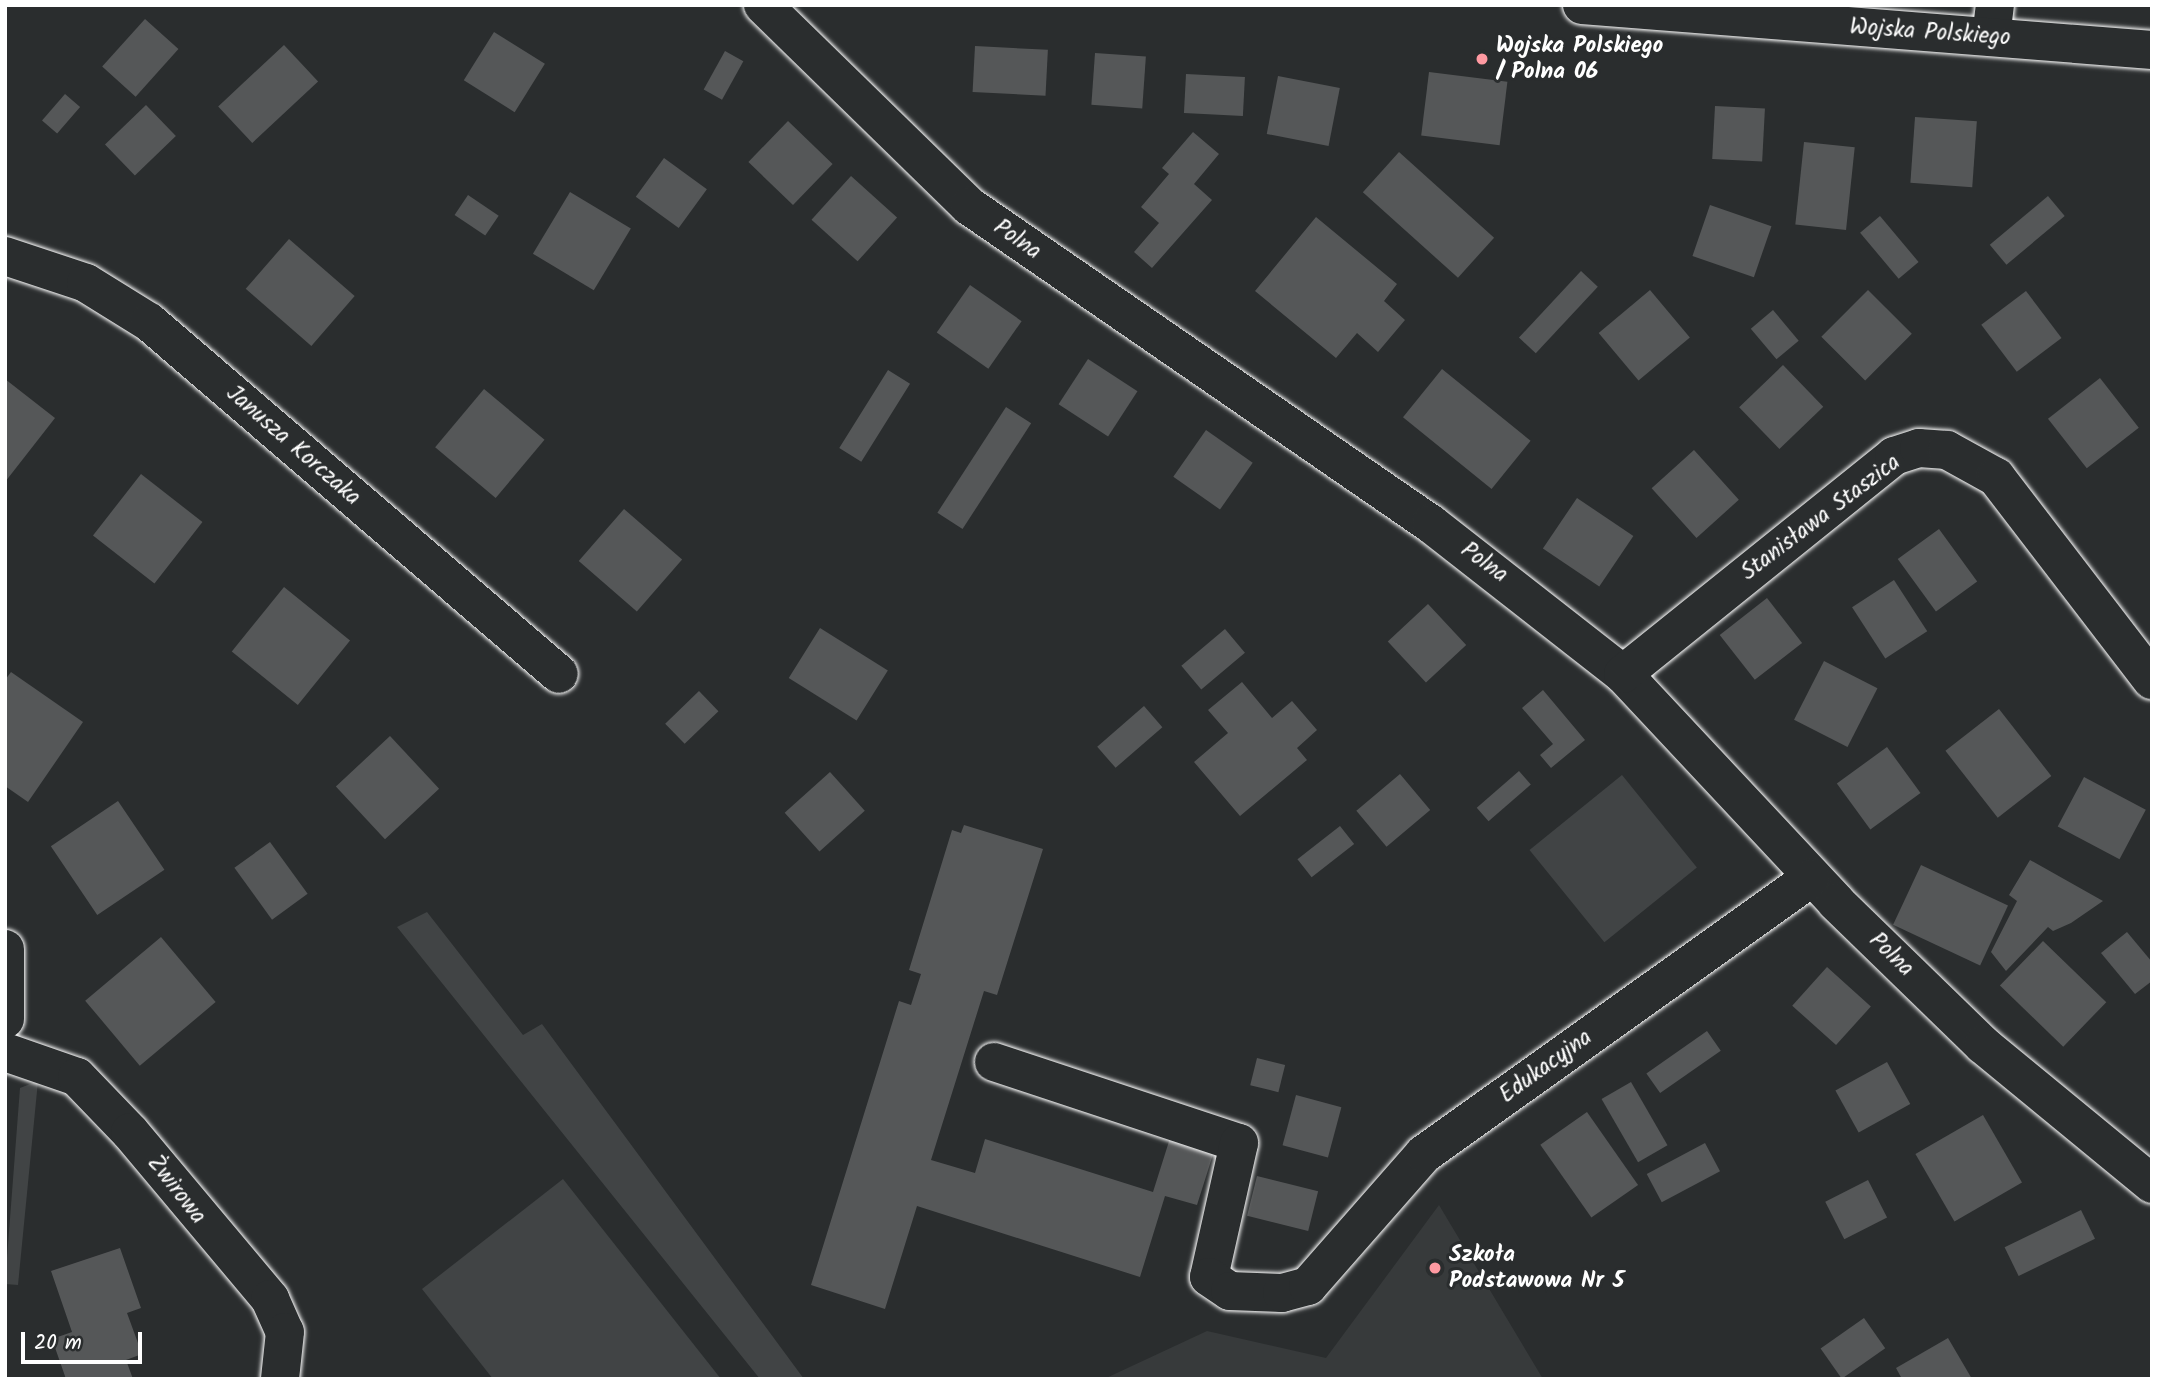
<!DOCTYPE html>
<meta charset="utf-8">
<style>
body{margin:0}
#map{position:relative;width:2157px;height:1384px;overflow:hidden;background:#2a2d2e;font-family:Kalam,sans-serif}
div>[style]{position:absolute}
.built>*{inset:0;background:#373a3b}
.green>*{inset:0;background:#414445;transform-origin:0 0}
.building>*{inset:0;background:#555758;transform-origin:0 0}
.roads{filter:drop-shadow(0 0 2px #fff) drop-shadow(0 0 2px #fff)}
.minor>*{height:38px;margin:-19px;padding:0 19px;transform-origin:19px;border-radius:19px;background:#2a2d2e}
.major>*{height:38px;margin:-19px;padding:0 19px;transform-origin:19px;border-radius:19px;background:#2a2d2e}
.dots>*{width:19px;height:19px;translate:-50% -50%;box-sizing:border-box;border:4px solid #2a2d2e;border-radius:50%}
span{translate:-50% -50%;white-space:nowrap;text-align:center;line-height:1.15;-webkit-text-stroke:6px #2a2d2e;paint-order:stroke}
.street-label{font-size:23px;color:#fff}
.poi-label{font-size:23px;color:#fff;font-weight:700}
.left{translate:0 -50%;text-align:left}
.frame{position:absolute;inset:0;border:7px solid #fff;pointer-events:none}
.scale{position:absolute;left:21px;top:1332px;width:121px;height:32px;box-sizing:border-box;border:4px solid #fff;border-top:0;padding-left:9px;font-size:21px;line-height:24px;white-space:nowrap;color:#fff;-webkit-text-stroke:5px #2a2d2e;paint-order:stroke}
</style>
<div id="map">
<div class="built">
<i style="clip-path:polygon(1439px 1205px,1543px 1379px,1104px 1379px,1207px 1331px,1326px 1358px)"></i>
</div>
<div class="green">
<i style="left:1622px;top:775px;width:119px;height:119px;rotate:51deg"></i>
<i style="clip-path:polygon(427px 912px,523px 1035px,542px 1024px,804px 1379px,760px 1379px,397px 927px)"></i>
<i style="clip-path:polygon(38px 1081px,18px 1285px,5px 1284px,20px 1088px)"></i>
<i style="clip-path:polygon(563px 1179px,721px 1379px,493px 1379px,422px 1289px)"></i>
</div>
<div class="building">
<i style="left:145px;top:19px;width:45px;height:64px;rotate:42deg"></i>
<i style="left:494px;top:32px;width:60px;height:57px;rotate:32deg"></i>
<i style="left:284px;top:45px;width:50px;height:90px;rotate:47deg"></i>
<i style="left:975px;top:46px;width:73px;height:46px;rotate:3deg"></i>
<i style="left:725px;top:51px;width:21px;height:44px;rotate:29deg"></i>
<i style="left:1095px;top:53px;width:51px;height:52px;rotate:4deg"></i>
<i style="left:1429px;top:72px;width:79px;height:64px;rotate:7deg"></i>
<i style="left:1186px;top:74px;width:59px;height:39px;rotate:3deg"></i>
<i style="left:1278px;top:76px;width:63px;height:59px;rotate:11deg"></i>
<i style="left:65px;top:94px;width:20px;height:35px;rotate:41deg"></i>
<i style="left:146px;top:105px;width:43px;height:57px;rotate:46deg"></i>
<i style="left:1715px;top:106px;width:50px;height:53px;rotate:3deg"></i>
<i style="left:1915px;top:117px;width:62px;height:66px;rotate:4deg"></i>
<i style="left:788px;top:121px;width:62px;height:57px;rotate:44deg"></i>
<i style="clip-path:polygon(1193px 132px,1219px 154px,1194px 184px,1212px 200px,1152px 268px,1134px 252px,1159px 223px,1141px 207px,1169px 174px,1162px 168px)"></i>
<i style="left:1804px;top:142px;width:51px;height:83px;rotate:6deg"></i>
<i style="left:1399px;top:152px;width:128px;height:54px;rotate:42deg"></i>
<i style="left:664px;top:158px;width:53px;height:48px;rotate:36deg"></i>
<i style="left:851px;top:176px;width:62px;height:59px;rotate:42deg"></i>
<i style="left:570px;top:192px;width:71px;height:72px;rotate:31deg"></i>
<i style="left:468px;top:195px;width:37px;height:24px;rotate:34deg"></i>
<i style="left:2048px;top:196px;width:26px;height:76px;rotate:50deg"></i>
<i style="left:1710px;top:205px;width:65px;height:54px;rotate:19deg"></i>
<i style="left:1880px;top:216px;width:60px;height:26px;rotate:50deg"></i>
<i style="clip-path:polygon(1316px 217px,1397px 284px,1384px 301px,1405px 320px,1378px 352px,1357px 333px,1336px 358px,1255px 291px)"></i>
<i style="left:289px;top:239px;width:87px;height:66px;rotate:41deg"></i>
<i style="left:1581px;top:271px;width:23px;height:91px;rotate:43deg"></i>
<i style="left:970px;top:285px;width:63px;height:58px;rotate:35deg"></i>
<i style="left:1650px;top:290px;width:62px;height:67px;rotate:50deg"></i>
<i style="left:1868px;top:290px;width:62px;height:66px;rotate:45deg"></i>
<i style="left:2026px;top:291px;width:59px;height:56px;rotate:53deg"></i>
<i style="left:1773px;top:310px;width:40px;height:29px;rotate:50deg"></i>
<i style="left:1088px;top:359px;width:59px;height:54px;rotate:33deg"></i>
<i style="left:1783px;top:365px;width:58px;height:61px;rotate:46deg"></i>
<i style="left:1442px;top:369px;width:114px;height:62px;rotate:39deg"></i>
<i style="left:888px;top:370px;width:26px;height:92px;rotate:32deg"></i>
<i style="left:2100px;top:378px;width:63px;height:66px;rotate:52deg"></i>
<i style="clip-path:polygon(5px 379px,55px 418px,5px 482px)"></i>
<i style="left:484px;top:389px;width:79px;height:76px;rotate:40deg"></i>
<i style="left:1006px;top:407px;width:30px;height:126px;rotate:33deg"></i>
<i style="left:1206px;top:430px;width:57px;height:57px;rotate:35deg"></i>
<i style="left:1694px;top:450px;width:67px;height:57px;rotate:48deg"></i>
<i style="left:141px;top:474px;width:78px;height:78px;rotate:38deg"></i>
<i style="left:1577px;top:498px;width:68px;height:61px;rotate:34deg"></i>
<i style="left:624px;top:509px;width:77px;height:69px;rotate:41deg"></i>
<i style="left:1939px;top:529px;width:65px;height:51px;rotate:54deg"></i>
<i style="left:1894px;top:580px;width:61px;height:50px;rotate:57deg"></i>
<i style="left:284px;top:587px;width:85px;height:83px;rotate:39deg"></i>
<i style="left:1767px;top:598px;width:57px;height:60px;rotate:52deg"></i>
<i style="left:1428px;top:604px;width:56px;height:55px;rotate:47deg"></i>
<i style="left:820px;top:628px;width:80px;height:59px;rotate:32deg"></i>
<i style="left:1225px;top:629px;width:31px;height:57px;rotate:50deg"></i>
<i style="left:1824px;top:661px;width:60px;height:66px;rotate:27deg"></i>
<i style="clip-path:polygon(11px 672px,83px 722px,28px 802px,5px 786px,5px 680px)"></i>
<i style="clip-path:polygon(1242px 682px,1272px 718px,1292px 701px,1317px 730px,1297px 748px,1307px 760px,1240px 816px,1194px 762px,1228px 733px,1208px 710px)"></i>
<i style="clip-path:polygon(1543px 690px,1585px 740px,1551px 768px,1540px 755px,1553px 744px,1522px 708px)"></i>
<i style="left:699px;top:691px;width:28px;height:47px;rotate:46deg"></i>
<i style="left:1144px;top:706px;width:28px;height:62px;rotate:49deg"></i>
<i style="left:1999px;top:709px;width:85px;height:68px;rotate:52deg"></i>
<i style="left:390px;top:736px;width:72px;height:74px;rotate:47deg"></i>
<i style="left:1887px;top:747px;width:57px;height:62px;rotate:54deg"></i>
<i style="left:1519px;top:771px;width:18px;height:56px;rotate:49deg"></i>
<i style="left:830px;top:772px;width:52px;height:61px;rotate:48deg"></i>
<i style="left:1400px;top:774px;width:47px;height:57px;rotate:50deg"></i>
<i style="left:2084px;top:777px;width:70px;height:56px;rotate:28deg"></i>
<i style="left:118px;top:801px;width:83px;height:81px;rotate:56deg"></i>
<i style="clip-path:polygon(964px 825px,1043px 849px,997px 995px,984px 991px,931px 1160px,975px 1173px,985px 1139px,1153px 1192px,1171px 1135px,1215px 1148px,1197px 1205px,1165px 1196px,1140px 1277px,917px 1206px,885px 1309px,811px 1285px,899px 1001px,911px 1005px,921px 974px,909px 970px,952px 830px,961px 833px)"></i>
<i style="left:1340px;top:826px;width:23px;height:54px;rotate:52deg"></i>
<i style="left:270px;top:842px;width:64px;height:44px;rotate:54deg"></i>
<i style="clip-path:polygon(2030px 860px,2103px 901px,2071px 923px,2053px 931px,2048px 927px,2006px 971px,1991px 952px,2017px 901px,2009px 895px)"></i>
<i style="left:1921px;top:865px;width:96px;height:66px;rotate:25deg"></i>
<i style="clip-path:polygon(2127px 932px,2152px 962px,2152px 981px,2135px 994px,2101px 953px)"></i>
<i style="left:161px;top:937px;width:85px;height:99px;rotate:50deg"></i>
<i style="left:2043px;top:941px;width:88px;height:62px;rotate:44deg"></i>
<i style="left:1827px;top:967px;width:59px;height:52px;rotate:42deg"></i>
<i style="left:1707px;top:1031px;width:24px;height:74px;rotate:55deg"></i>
<i style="left:1257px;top:1058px;width:29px;height:28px;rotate:14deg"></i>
<i style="left:1887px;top:1062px;width:48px;height:59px;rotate:61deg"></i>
<i style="left:1631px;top:1082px;width:73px;height:34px;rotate:60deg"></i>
<i style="left:1296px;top:1095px;width:47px;height:52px;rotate:15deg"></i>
<i style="left:1587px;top:1112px;width:89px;height:57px;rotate:55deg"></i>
<i style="left:1983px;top:1115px;width:78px;height:78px;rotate:60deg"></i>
<i style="left:1705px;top:1143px;width:32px;height:66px;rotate:62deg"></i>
<i style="left:1257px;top:1176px;width:63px;height:41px;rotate:14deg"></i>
<i style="left:1868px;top:1180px;width:42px;height:48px;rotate:63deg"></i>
<i style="left:2081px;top:1210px;width:32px;height:85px;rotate:64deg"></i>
<i style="clip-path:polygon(120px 1248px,141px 1308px,127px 1313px,142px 1354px,126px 1360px,133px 1379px,66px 1379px,52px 1339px,72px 1332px,51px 1271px)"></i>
<i style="left:1864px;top:1318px;width:37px;height:53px;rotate:55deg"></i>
<i style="clip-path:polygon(1948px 1338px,1972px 1379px,1902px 1379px,1896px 1368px)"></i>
</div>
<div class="roads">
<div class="minor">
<i style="left:763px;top:5px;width:288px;rotate:44.3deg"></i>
<i style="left:969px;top:206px;width:561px;rotate:34.54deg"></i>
<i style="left:1431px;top:524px;width:244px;rotate:38deg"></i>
<i style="left:1623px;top:674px;width:312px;rotate:46.9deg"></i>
<i style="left:1836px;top:902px;width:205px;rotate:44.2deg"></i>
<i style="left:1983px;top:1045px;width:219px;rotate:39.4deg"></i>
<i style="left:1991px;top:37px;width:32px;rotate:-83deg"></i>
<i style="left:5px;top:256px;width:85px;rotate:18.4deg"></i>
<i style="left:86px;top:283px;width:74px;rotate:31.8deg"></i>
<i style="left:149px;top:322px;width:540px;rotate:40.65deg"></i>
<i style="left:1623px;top:674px;width:348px;rotate:-38.8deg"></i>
<i style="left:1894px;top:456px;width:26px;rotate:-18deg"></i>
<i style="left:1919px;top:448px;width:28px;rotate:4deg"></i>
<i style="left:1947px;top:450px;width:56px;rotate:28.9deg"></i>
<i style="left:1996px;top:477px;width:256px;rotate:52.5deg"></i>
<i style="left:5px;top:949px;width:70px;rotate:90deg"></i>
<i style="left:5px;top:1052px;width:76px;rotate:19.1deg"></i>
<i style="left:77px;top:1077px;width:76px;rotate:46.1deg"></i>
<i style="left:130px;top:1132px;width:218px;rotate:50deg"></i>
<i style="left:270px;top:1299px;width:36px;rotate:66deg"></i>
<i style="left:285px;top:1332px;width:47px;rotate:96.1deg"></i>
<i style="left:994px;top:1062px;width:258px;rotate:18.3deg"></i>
<i style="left:1239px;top:1143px;width:137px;rotate:102.6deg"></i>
<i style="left:1209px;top:1277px;width:25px;rotate:34deg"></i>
<i style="left:1230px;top:1291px;width:52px;rotate:2.2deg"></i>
<i style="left:1282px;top:1293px;width:27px;rotate:-15deg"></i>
<i style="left:1308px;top:1286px;width:176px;rotate:-48.7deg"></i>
<i style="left:1424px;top:1154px;width:475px;rotate:-35.5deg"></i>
</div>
<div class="major">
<i style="left:1582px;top:5px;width:572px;rotate:4.51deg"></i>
</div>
</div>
<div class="dots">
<i style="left:1482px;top:59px;background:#ff9aa2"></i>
<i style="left:1435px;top:1268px;background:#ff9aa2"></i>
</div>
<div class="street-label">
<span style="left:1930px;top:33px;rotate:4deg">Wojska Polskiego</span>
<span style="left:1017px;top:240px;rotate:35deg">Polna</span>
<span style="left:293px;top:446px;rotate:41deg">Janusza Korczaka</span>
<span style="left:1821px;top:518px;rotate:-37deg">Stanisława Staszica</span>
<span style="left:1484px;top:563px;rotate:36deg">Polna</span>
<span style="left:1891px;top:955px;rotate:44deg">Polna</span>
<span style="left:1546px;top:1067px;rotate:-36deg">Edukacyjna</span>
<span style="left:176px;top:1190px;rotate:52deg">Żwirowa</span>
</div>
<div class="poi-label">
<span class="left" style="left:1496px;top:59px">Wojska Polskiego<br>/ Polna 06</span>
<span class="left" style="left:1449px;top:1268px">Szkoła<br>Podstawowa Nr 5</span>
</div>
<div class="frame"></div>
<div class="scale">20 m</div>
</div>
